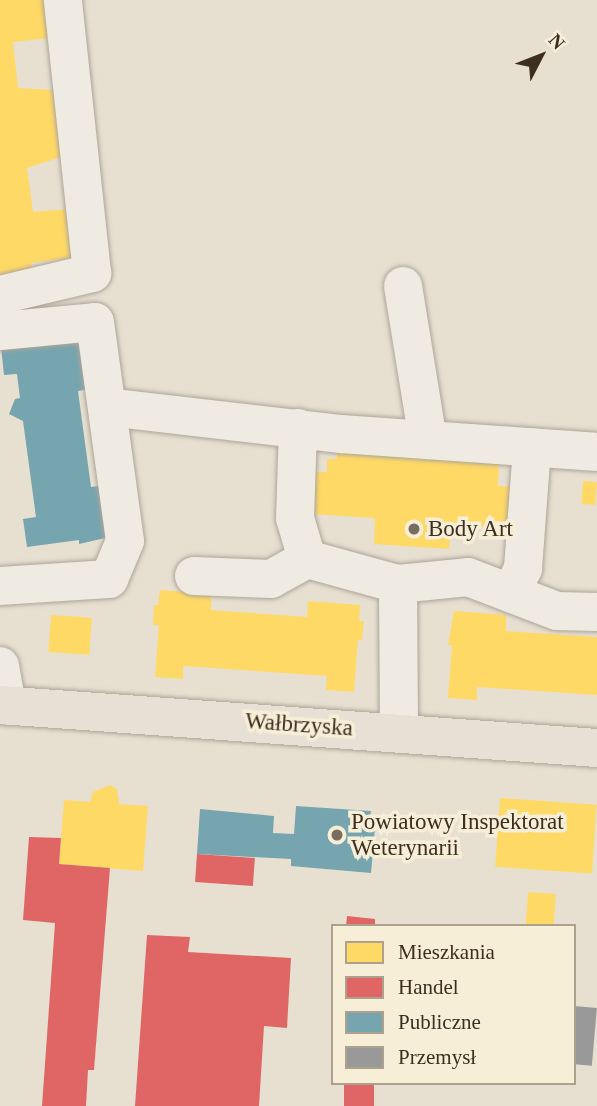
<!DOCTYPE html>
<meta charset="utf-8">
<style>
body{margin:0}
#map{position:relative;width:597px;height:1106px;overflow:hidden;background:#e7e0d1;font-family:"Times New Roman",serif}
div>[style]{position:absolute}
.homes>*{inset:0;background:#ffd966;transform-origin:0 0}
.shops>*{inset:0;background:#e06666;transform-origin:0 0}
.public>*{inset:0;background:#76a5af}
.industry>*{inset:0;background:#999;transform-origin:0 0}
.roads{filter:drop-shadow(0 0 2px #ada599) drop-shadow(0 0 2px #ada599)}
.minor>*{height:38px;margin:-19px;padding:0 19px;transform-origin:19px;border-radius:19px;background:#efebe3}
.major>*{height:38px;margin:-19px;padding:0 19px;transform-origin:19px;border-radius:19px;background:#e6e1d4}
.dots>*{width:19px;height:19px;translate:-50% -50%;box-sizing:border-box;border:4px solid #f7eed8;border-radius:50%}
span{translate:-50% -50%;white-space:nowrap;text-align:center;line-height:1.15;-webkit-text-stroke:7px #f7eed8;paint-order:stroke}
.poi-label{font-size:23px;color:#3d2e20}
.left{translate:0 -50%;text-align:left}
.street-label{font-size:23px;color:#3d2e20}
.legend{position:absolute;left:331px;top:924px;width:245px;height:161px;box-sizing:border-box;background:#f7eed8;border:2px solid #ada18e;margin:0;padding:9px 12px;list-style:none;font-size:21px;color:#3d2e20}
.legend li{display:flex;align-items:center;gap:14px;height:35px}
.legend b{width:35px;border:2px solid #ada18e}
.north{position:absolute;left:506px;top:21px;width:70px;height:70px;-webkit-text-stroke:5px #f7eed8;paint-order:stroke;rotate:48deg;font-size:19px;font-weight:700;line-height:28px;text-align:center;color:#3d2e20}
.north::after{content:'';display:block;margin:auto;width:24px;height:32px;background:#3d2e20;clip-path:polygon(50% 0,100% 100%,50% 72%,0 100%)}
</style>
<div id="map">
<div class="homes">
<i style="clip-path:polygon(0 0,55px 0,59px 37px,13px 42px,18px 88px,53px 90px,61px 157px,27px 168px,33px 212px,79px 208px,84px 256px,31px 263px,33px 275px,0 279px)"></i>
<i style="clip-path:polygon(337px 452px,499px 463px,498px 486px,520px 487px,517px 529px,451px 524px,449px 549px,374px 544px,375px 518px,310px 514px,313px 472px,327px 472px,327px 459px,337px 459px)"></i>
<i style="left:583px;top:481px;width:14px;height:23px;rotate:4deg"></i>
<i style="clip-path:polygon(160px 590px,211px 594px,211px 610px,307px 617px,308px 601px,360px 605px,359px 621px,364px 621px,362px 640px,358px 640px,354px 692px,326px 690px,327px 676px,183px 666px,183px 679px,155px 677px,159px 625px,153px 625px,154px 605px,158px 605px)"></i>
<i style="clip-path:polygon(454px 611px,506px 615px,506px 631px,597px 637px,597px 695px,477px 687px,477px 700px,448px 698px,452px 645px,448px 645px)"></i>
<i style="left:51px;top:615px;width:41px;height:37px;rotate:4deg"></i>
<i style="clip-path:polygon(110px 785px,117px 789px,119px 804px,148px 806px,143px 871px,59px 864px,64px 800px,90px 802px,93px 792px)"></i>
<i style="left:500px;top:798px;width:97px;height:69px;rotate:4deg"></i>
<i style="left:528px;top:892px;width:28px;height:34px;rotate:4deg"></i>
</div>
<div class="shops">
<i style="clip-path:polygon(29px 837px,61px 838px,59px 864px,110px 868px,94px 1070px,88px 1070px,86px 1106px,42px 1106px,55px 923px,23px 920px)"></i>
<i style="left:197px;top:854px;width:58px;height:28px;rotate:4deg"></i>
<i style="clip-path:polygon(347px 916px,375px 919px,375px 926px,346px 926px)"></i>
<i style="clip-path:polygon(147px 935px,190px 937px,188px 952px,291px 958px,287px 1028px,264px 1026px,259px 1106px,135px 1106px)"></i>
<i style="left:344px;top:1083px;width:30px;height:23px"></i>
</div>
<div class="public">
<i style="clip-path:polygon(88px 336px,95px 388px,78px 391px,91px 487px,107px 485px,114px 536px,79px 544px,79px 540px,27px 547px,23px 519px,36px 517px,23px 421px,9px 414px,15px 399px,20px 398px,17px 374px,4px 375px,1px 347px)"></i>
<i style="clip-path:polygon(296px 806px,371px 811px,370px 817px,376px 817px,371px 873px,291px 866px,291px 859px,197px 854px,200px 809px,274px 816px,273px 833px,294px 834px)"></i>
</div>
<div class="industry">
<i style="left:574px;top:1006px;width:23px;height:58px;rotate:5deg"></i>
</div>
<div class="roads">
<div class="minor">
<i style="left:403px;top:286px;width:156px;rotate:80.8deg"></i>
<i style="left:0;top:295px;width:95px;rotate:-13.4deg"></i>
<i style="left:92px;top:273px;width:275px;rotate:-96.1deg"></i>
<i style="left:0;top:331px;width:95px;rotate:-5.4deg"></i>
<i style="left:95px;top:322px;width:221px;rotate:82.2deg"></i>
<i style="left:125px;top:541px;width:41px;rotate:112.8deg"></i>
<i style="left:109px;top:579px;width:109px;rotate:176.3deg"></i>
<i style="left:107px;top:407px;width:236px;rotate:6.6deg"></i>
<i style="left:341px;top:434px;width:257px;rotate:4deg"></i>
<i style="left:298px;top:428px;width:90px;rotate:91.9deg"></i>
<i style="left:295px;top:518px;width:43px;rotate:73.7deg"></i>
<i style="left:307px;top:559px;width:94px;rotate:15.4deg"></i>
<i style="left:398px;top:584px;width:148px;rotate:89.6deg"></i>
<i style="left:194px;top:576px;width:77px;rotate:2.2deg"></i>
<i style="left:271px;top:579px;width:41px;rotate:-29.1deg"></i>
<i style="left:398px;top:584px;width:70px;rotate:-5.7deg"></i>
<i style="left:468px;top:577px;width:95px;rotate:20.9deg"></i>
<i style="left:557px;top:611px;width:40px;rotate:1.4deg"></i>
<i style="left:511px;top:593px;width:28px;rotate:-64deg"></i>
<i style="left:523px;top:568px;width:121px;rotate:-85.7deg"></i>
<i style="left:0;top:666px;width:40px;rotate:80deg"></i>
</div>
<div class="major">
<i style="left:0;top:705px;width:599px;rotate:4.12deg"></i>
</div>
</div>
<div class="dots">
<i style="left:414px;top:529px;background:#786c5e"></i>
<i style="left:337px;top:835px;background:#786c5e"></i>
</div>
<div class="poi-label">
<span class="left" style="left:428px;top:529px">Body Art</span>
<span class="left" style="left:351px;top:835px">Powiatowy Inspektorat<br>Weterynarii</span>
</div>
<div class="street-label">
<span style="left:299px;top:725px;rotate:4deg">Wałbrzyska</span>
</div>
<ul class="legend">
<li><b style="height:19px;background:#ffd966"></b>Mieszkania</li>
<li><b style="height:19px;background:#e06666"></b>Handel</li>
<li><b style="height:19px;background:#76a5af"></b>Publiczne</li>
<li><b style="height:19px;background:#999"></b>Przemysł</li>
</ul>
<div class="north">N</div>
</div>
